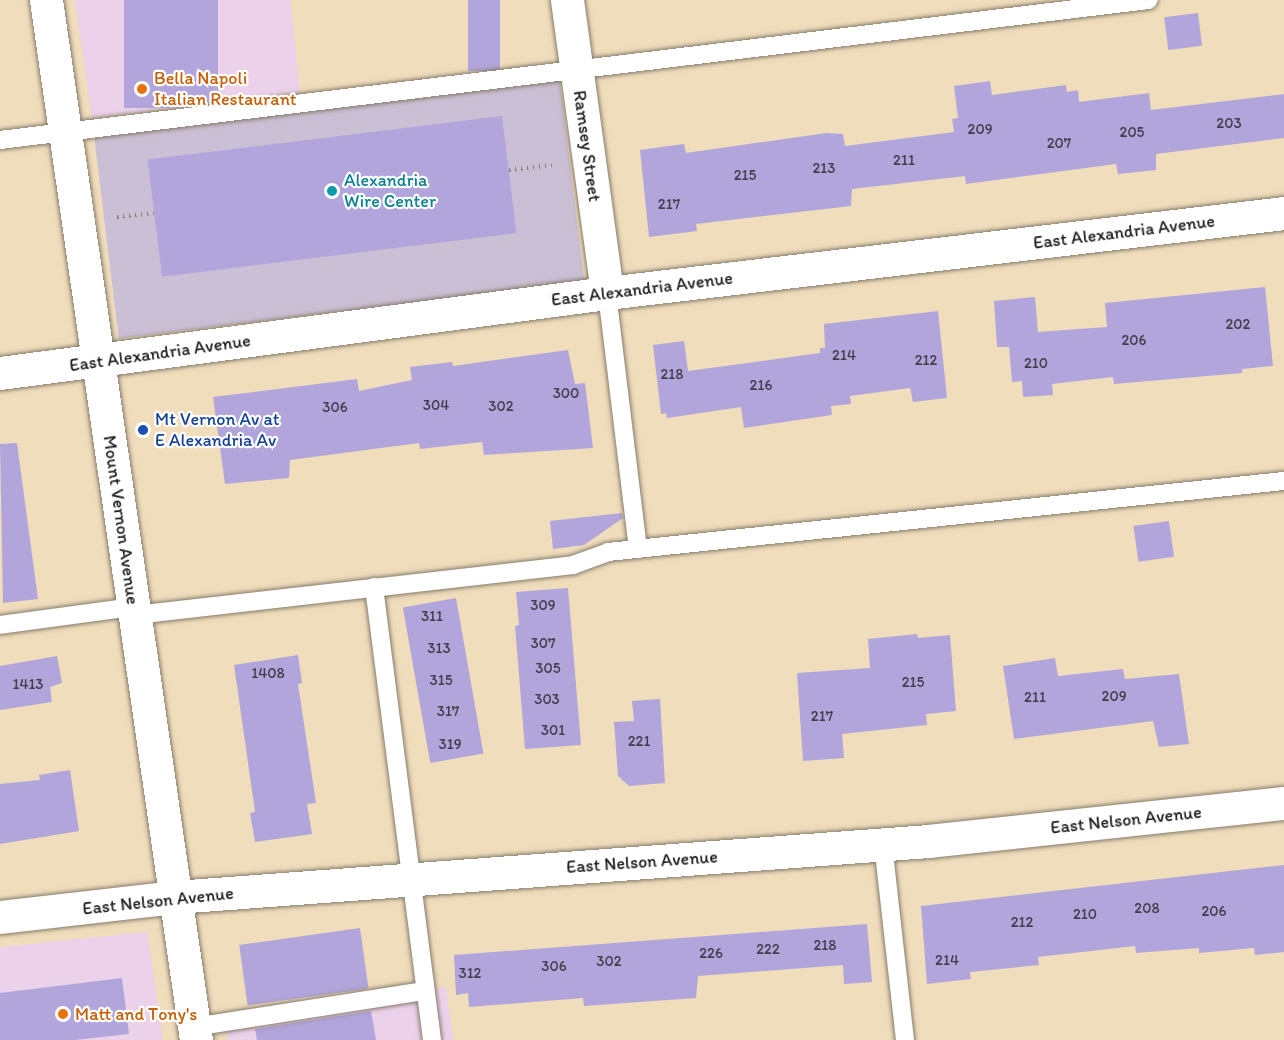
<!DOCTYPE html>
<style>
body{margin:0}
#map{position:relative;width:1284px;height:1040px;overflow:hidden;background:#f0ddbc;font-family:Itim,sans-serif}
div>[style]{position:absolute}
.built>*{inset:0;background:#ecd1ea}
.industrial>*{inset:0;background:#cbbfd5;transform-origin:0 0}
.building>*{inset:0;background:#b1a5db;transform-origin:0 0}
.path>*{height:4px;margin-top:-2px;transform-origin:0;background:repeating-linear-gradient(90deg,#867c6c 0 1.5px,transparent 0 6px)}
.roads{filter:drop-shadow(0 0 2px #867c6c) drop-shadow(0 0 2px #867c6c)}
.lane>*{height:18px;margin:-9px;padding:0 9px;transform-origin:9px;border-radius:9px;background:#fff}
.street>*{height:33px;margin:-16.5px;padding:0 16.5px;transform-origin:16.5px;border-radius:16.5px;background:#fff}
.secondary>*{height:33px;margin:-16.5px;padding:0 16.5px;transform-origin:16.5px;border-radius:16.5px;background:#fff}
.dots>*{width:16px;height:16px;translate:-50% -50%;box-sizing:border-box;border:3px solid #fff;border-radius:50%}
span{translate:-50% -50%;white-space:nowrap;text-align:center;line-height:1.15;-webkit-text-stroke:4.5px #fff;paint-order:stroke}
.number-label{font-size:15px;color:#413e4c}
.number-label span{-webkit-text-stroke-width:0}
.food-label{font-size:18px;color:#c56008}
.left{translate:0 -50%;text-align:left}
.street-label{font-size:18px;color:#1c1c1c}
.culture-label{font-size:18px;color:#0d838f}
.transit-label{font-size:18px;color:#164399}
</style>
<div id="map">
<div class="built">
<i style="clip-path:polygon(75px 0,290px 0,300px 93px,92px 118px)"></i>
<i style="clip-path:polygon(147px 932px,163px 1040px,0 1040px,0 947px)"></i>
<i style="clip-path:polygon(446px 987px,453px 1040px,228px 1040px,225px 1022px)"></i>
</div>
<div class="industrial">
<i style="left:558px;top:67px;width:216px;height:469px;rotate:83deg"></i>
</div>
<div class="building">
<i style="left:124px;top:0;width:94px;height:108px"></i>
<i style="left:468px;top:0;width:32px;height:71px"></i>
<i style="left:1198px;top:13px;width:33px;height:34px;rotate:83deg"></i>
<i style="clip-path:polygon(990px 81px,992px 95px,1066px 85px,1067px 92px,1078px 90px,1079px 102px,1149px 93px,1151px 110px,1284px 94px,1284px 138px,1156px 154px,1156px 170px,1118px 174px,1116px 164px,966px 184px,965px 176px,852px 189px,851px 206px,696px 224px,697px 231px,649px 237px,640px 150px,684px 144px,686px 153px,826px 133px,843px 134px,845px 146px,954px 132px,952px 119px,958px 118px,954px 86px)"></i>
<i style="left:502px;top:116px;width:118px;height:357px;rotate:83deg"></i>
<i style="clip-path:polygon(1265px 287px,1273px 366px,1242px 369px,1242px 373px,1114px 384px,1113px 377px,1052px 384px,1053px 395px,1023px 397px,1022px 381px,1012px 382px,1009px 347px,997px 347px,994px 301px,1035px 297px,1038px 332px,1107px 327px,1105px 303px)"></i>
<i style="clip-path:polygon(938px 311px,947px 398px,913px 402px,910px 388px,850px 396px,851px 404px,831px 406px,832px 415px,744px 428px,741px 407px,667px 418px,666px 413px,661px 414px,653px 345px,684px 341px,688px 371px,820px 353px,820px 348px,825px 348px,824px 324px)"></i>
<i style="clip-path:polygon(568px 350px,575px 384px,585px 383px,593px 448px,484px 455px,482px 442px,420px 449px,419px 443px,290px 460px,289px 478px,225px 484px,213px 397px,357px 379px,359px 391px,412px 380px,410px 367px,452px 362px,453px 366px)"></i>
<i style="clip-path:polygon(17px 443px,38px 599px,3px 603px,0 444px)"></i>
<i style="clip-path:polygon(622px 513px,623px 518px,584px 545px,553px 549px,550px 521px)"></i>
<i style="left:1169px;top:521px;width:36px;height:36px;rotate:82deg"></i>
<i style="clip-path:polygon(568px 588px,581px 745px,525px 749px,515px 626px,519px 625px,516px 592px)"></i>
<i style="left:456px;top:598px;width:158px;height:54px;rotate:80deg"></i>
<i style="clip-path:polygon(917px 634px,918px 638px,950px 635px,956px 711px,926px 714px,927px 725px,842px 734px,844px 758px,803px 761px,797px 673px,870px 668px,868px 639px)"></i>
<i style="clip-path:polygon(298px 655px,302px 683px,298px 684px,316px 803px,307px 804px,312px 834px,255px 842px,250px 813px,255px 812px,234px 665px)"></i>
<i style="clip-path:polygon(57px 656px,62px 683px,50px 687px,52px 702px,0 710px,0 666px)"></i>
<i style="clip-path:polygon(1055px 658px,1058px 676px,1123px 669px,1125px 679px,1179px 674px,1189px 744px,1159px 747px,1153px 721px,1014px 739px,1003px 666px)"></i>
<i style="clip-path:polygon(660px 699px,665px 783px,629px 786px,618px 776px,614px 722px,634px 721px,632px 701px)"></i>
<i style="clip-path:polygon(70px 770px,79px 831px,0 844px,0 784px,40px 780px,39px 775px)"></i>
<i style="clip-path:polygon(1284px 865px,1284px 952px,1255px 955px,1254px 948px,1199px 953px,1199px 948px,1136px 953px,1135px 946px,1038px 957px,1039px 965px,970px 972px,971px 979px,927px 984px,921px 906px)"></i>
<i style="clip-path:polygon(867px 924px,872px 982px,844px 984px,843px 965px,698px 976px,696px 998px,584px 1006px,583px 998px,469px 1007px,468px 993px,456px 995px,454px 955px)"></i>
<i style="left:360px;top:928px;width:61px;height:122px;rotate:82deg"></i>
<i style="clip-path:polygon(122px 978px,129px 1034px,75px 1040px,0 1040px,0 993px)"></i>
<i style="clip-path:polygon(371px 1011px,376px 1040px,257px 1040px,255px 1029px)"></i>
</div>
<div class="path">
<i style="left:509px;top:170px;width:43px;rotate:-6.6deg"></i>
<i style="left:117px;top:217px;width:37px;rotate:-6deg"></i>
</div>
<div class="roads">
<div class="lane">
<i style="left:0;top:140px;width:1157px;rotate:-6.95deg"></i>
<i style="left:607px;top:293px;width:258px;rotate:83.1deg"></i>
<i style="left:374px;top:587px;width:457px;rotate:82.7deg"></i>
<i style="left:135px;top:615px;width:441px;rotate:-6.5deg"></i>
<i style="left:573px;top:565px;width:37px;rotate:-20deg"></i>
<i style="left:608px;top:552px;width:680px;rotate:-6deg"></i>
<i style="left:0;top:625px;width:135px;rotate:-7.7deg"></i>
<i style="left:883px;top:844px;width:197px;rotate:83.6deg"></i>
<i style="left:194px;top:1027px;width:234px;rotate:-8.9deg"></i>
</div>
<div class="street">
<i style="left:567px;top:0;width:296px;rotate:82.2deg"></i>
<i style="left:0;top:373px;width:612px;rotate:-7.51deg"></i>
<i style="left:607px;top:293px;width:682px;rotate:-6.74deg"></i>
<i style="left:0;top:917px;width:176px;rotate:-6.5deg"></i>
<i style="left:175px;top:897px;width:755px;rotate:-4.25deg"></i>
<i style="left:928px;top:841px;width:358px;rotate:-6.1deg"></i>
</div>
<div class="secondary">
<i style="left:46px;top:0;width:1051px;rotate:81.79deg"></i>
</div>
</div>
<div class="dots">
<i style="left:142px;top:89px;background:#e8710a"></i>
<i style="left:332px;top:191px;background:#0f9aa8"></i>
<i style="left:143px;top:430px;background:#1a4fb4"></i>
<i style="left:63px;top:1014px;background:#e8710a"></i>
</div>
<div class="number-label">
<span style="left:1229px;top:124px">203</span>
<span style="left:980px;top:130px">209</span>
<span style="left:1132px;top:133px">205</span>
<span style="left:1059px;top:144px">207</span>
<span style="left:904px;top:161px">211</span>
<span style="left:824px;top:169px">213</span>
<span style="left:745px;top:176px">215</span>
<span style="left:669px;top:205px">217</span>
<span style="left:1238px;top:325px">202</span>
<span style="left:1134px;top:341px">206</span>
<span style="left:844px;top:356px">214</span>
<span style="left:926px;top:361px">212</span>
<span style="left:1036px;top:364px">210</span>
<span style="left:672px;top:375px">218</span>
<span style="left:761px;top:386px">216</span>
<span style="left:566px;top:394px">300</span>
<span style="left:436px;top:406px">304</span>
<span style="left:501px;top:407px">302</span>
<span style="left:335px;top:408px">306</span>
<span style="left:543px;top:606px">309</span>
<span style="left:432px;top:617px">311</span>
<span style="left:543px;top:644px">307</span>
<span style="left:439px;top:649px">313</span>
<span style="left:548px;top:669px">305</span>
<span style="left:268px;top:674px">1408</span>
<span style="left:441px;top:681px">315</span>
<span style="left:913px;top:683px">215</span>
<span style="left:28px;top:685px">1413</span>
<span style="left:1114px;top:697px">209</span>
<span style="left:1035px;top:698px">211</span>
<span style="left:547px;top:700px">303</span>
<span style="left:448px;top:712px">317</span>
<span style="left:822px;top:717px">217</span>
<span style="left:553px;top:731px">301</span>
<span style="left:639px;top:742px">221</span>
<span style="left:450px;top:745px">319</span>
<span style="left:1147px;top:909px">208</span>
<span style="left:1214px;top:912px">206</span>
<span style="left:1085px;top:915px">210</span>
<span style="left:1022px;top:923px">212</span>
<span style="left:825px;top:946px">218</span>
<span style="left:768px;top:950px">222</span>
<span style="left:711px;top:954px">226</span>
<span style="left:947px;top:961px">214</span>
<span style="left:609px;top:962px">302</span>
<span style="left:554px;top:967px">306</span>
<span style="left:470px;top:974px">312</span>
</div>
<div class="food-label">
<span class="left" style="left:154px;top:89px">Bella Napoli<br>Italian Restaurant</span>
<span class="left" style="left:75px;top:1014px">Matt and Tony's</span>
</div>
<div class="street-label">
<span style="left:587px;top:146px;rotate:82deg">Ramsey Street</span>
<span style="left:1124px;top:232px;rotate:-7deg">East Alexandria Avenue</span>
<span style="left:642px;top:289px;rotate:-7deg">East Alexandria Avenue</span>
<span style="left:160px;top:353px;rotate:-8deg">East Alexandria Avenue</span>
<span style="left:121px;top:520px;rotate:82deg">Mount Vernon Avenue</span>
<span style="left:1126px;top:820px;rotate:-6deg">East Nelson Avenue</span>
<span style="left:642px;top:862px;rotate:-4deg">East Nelson Avenue</span>
<span style="left:158px;top:901px;rotate:-6deg">East Nelson Avenue</span>
</div>
<div class="culture-label">
<span class="left" style="left:344px;top:191px">Alexandria<br>Wire Center</span>
</div>
<div class="transit-label">
<span class="left" style="left:155px;top:430px">Mt Vernon Av at<br>E Alexandria Av</span>
</div>
</div>
